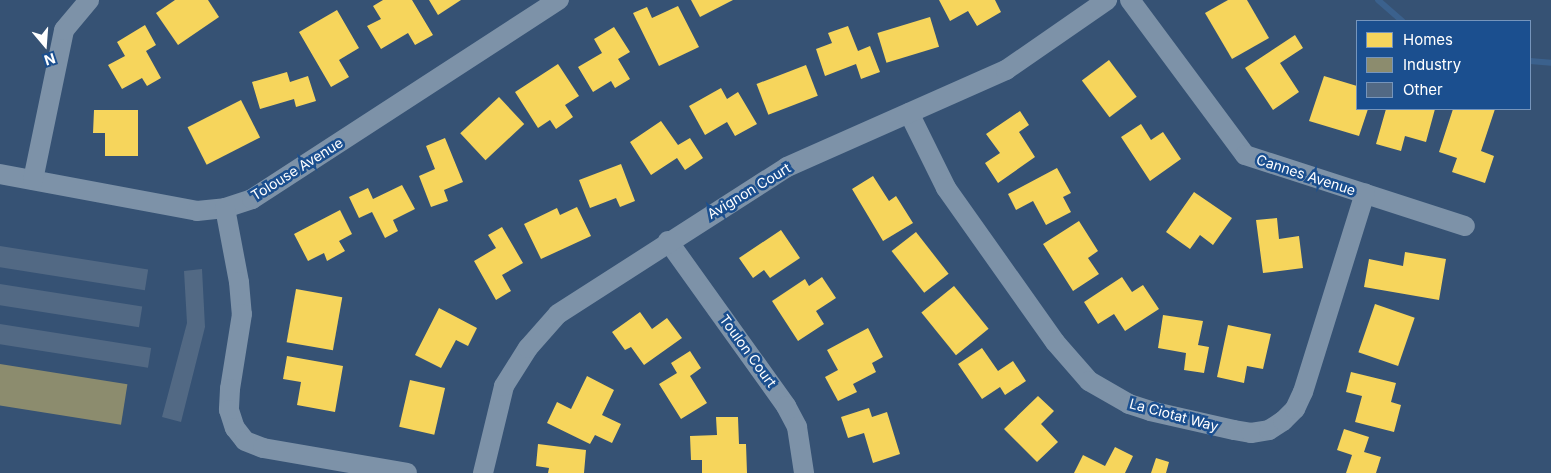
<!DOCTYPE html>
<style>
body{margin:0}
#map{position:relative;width:1551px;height:473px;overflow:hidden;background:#365274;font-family:Inter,sans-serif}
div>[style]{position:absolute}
.homes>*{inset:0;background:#f6d55c;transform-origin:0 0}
.industry>*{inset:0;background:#8c8c6e;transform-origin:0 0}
.stream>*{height:6px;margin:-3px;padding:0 3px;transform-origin:3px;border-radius:3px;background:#3b618d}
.building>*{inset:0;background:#526984;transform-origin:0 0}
.street>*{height:20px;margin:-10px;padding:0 10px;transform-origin:10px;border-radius:10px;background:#7d92a8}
span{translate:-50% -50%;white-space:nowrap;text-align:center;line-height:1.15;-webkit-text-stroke:5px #1b4f8f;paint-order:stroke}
.street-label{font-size:14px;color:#fff}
.legend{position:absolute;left:1356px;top:20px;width:175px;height:90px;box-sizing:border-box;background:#1b4f8f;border:1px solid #7695bc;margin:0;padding:6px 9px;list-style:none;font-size:15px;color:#fff}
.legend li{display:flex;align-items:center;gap:10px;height:25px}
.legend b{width:25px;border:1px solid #7695bc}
.north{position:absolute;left:20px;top:20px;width:50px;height:50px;-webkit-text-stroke:4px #1b4f8f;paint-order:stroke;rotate:162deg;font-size:14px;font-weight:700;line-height:20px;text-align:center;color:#fff}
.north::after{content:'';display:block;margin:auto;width:18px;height:22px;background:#fff;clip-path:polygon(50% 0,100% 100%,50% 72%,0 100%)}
</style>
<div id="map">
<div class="homes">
<i style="clip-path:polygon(175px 0,208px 0,219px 17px,178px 45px,156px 13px)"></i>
<i style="clip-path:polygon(383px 0,412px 0,433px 35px,415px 45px,408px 33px,381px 49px,367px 26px,381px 19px,373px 6px)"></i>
<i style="clip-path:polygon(429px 0,461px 0,438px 15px)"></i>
<i style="clip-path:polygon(691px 0,733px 0,700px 17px)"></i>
<i style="clip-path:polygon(939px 0,995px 0,1001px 12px,977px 26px,968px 11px,950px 21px)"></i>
<i style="clip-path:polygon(1228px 0,1247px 0,1269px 38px,1232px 59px,1205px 13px)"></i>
<i style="clip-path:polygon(678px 6px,699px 47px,659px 66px,633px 13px,647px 7px,652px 18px)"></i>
<i style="clip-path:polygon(337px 10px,359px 48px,339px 60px,349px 77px,331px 87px,299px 32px)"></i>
<i style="left:930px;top:17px;width:31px;height:55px;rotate:73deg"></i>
<i style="clip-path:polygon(145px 25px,156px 45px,146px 51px,161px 78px,147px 86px,142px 78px,122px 89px,108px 65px,125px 56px,117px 42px)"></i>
<i style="clip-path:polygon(848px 26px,858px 51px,870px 46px,880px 72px,861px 79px,856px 64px,825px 76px,816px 49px,832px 43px,828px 33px)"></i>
<i style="clip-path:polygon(614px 27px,630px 52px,618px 59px,630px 79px,615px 88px,611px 81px,593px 92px,578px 67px,602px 53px,594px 39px)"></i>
<i style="clip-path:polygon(1295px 35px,1303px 48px,1280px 63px,1299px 92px,1273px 110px,1245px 68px)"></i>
<i style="left:1109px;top:60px;width:46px;height:34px;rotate:53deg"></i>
<i style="clip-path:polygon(558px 64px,579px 96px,565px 105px,573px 117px,556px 129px,550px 120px,538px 128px,515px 92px)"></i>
<i style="left:806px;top:65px;width:33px;height:53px;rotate:69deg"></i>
<i style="clip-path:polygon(287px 72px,290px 82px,308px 76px,316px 101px,296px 107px,294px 99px,260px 109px,252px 82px)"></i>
<i style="clip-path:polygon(1324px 76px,1357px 86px,1357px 109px,1368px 109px,1359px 136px,1309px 121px)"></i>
<i style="clip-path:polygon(721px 88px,727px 99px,738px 92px,757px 124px,735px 136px,727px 122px,705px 135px,689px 106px)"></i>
<i style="left:499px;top:97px;width:37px;height:53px;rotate:47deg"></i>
<i style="left:241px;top:100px;width:42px;height:60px;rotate:63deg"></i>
<i style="clip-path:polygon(1386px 109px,1435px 109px,1426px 142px,1405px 136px,1401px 151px,1376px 144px)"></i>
<i style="clip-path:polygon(1453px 109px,1495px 109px,1481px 151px,1494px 156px,1485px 183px,1452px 172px,1457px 158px,1439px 152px)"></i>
<i style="clip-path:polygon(94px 110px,138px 110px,138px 156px,105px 156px,105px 133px,93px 133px)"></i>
<i style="clip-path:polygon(1020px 111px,1029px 125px,1019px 132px,1035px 157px,998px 183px,985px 163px,1000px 153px,986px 134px)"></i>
<i style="clip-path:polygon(661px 121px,678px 145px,690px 138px,703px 158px,685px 170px,677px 158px,651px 175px,630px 142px)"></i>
<i style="clip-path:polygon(1141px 124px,1151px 140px,1163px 132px,1181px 159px,1150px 181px,1121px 137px)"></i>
<i style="clip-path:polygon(445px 138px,463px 182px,444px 190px,448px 201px,431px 207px,419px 176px,435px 169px,426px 146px)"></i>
<i style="clip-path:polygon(621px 164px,635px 201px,620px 207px,616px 198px,590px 208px,579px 180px)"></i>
<i style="clip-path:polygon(1057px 168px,1071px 193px,1063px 197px,1071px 212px,1046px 225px,1033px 201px,1016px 210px,1008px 194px)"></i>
<i style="clip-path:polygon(873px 176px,889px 201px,896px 196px,913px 223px,883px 241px,852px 189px)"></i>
<i style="clip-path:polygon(402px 185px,415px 209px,393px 220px,398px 231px,385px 238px,372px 212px,359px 218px,349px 197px,368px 188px,373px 199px)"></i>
<i style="clip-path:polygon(1194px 192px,1232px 218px,1213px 245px,1200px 235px,1190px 249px,1166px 232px)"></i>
<i style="clip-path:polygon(577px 207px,591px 236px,541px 259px,524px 224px,557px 208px,560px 215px)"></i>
<i style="clip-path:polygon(340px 210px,352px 234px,339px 241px,345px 251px,327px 261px,324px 253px,308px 261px,294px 234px)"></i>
<i style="clip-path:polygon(1277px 218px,1279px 239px,1299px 236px,1303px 268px,1263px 273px,1256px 220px)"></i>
<i style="clip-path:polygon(1079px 221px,1098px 251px,1088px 258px,1099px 274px,1073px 291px,1043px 244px)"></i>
<i style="clip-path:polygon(502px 227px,523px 263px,502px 275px,511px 291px,496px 300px,474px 261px,496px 248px,488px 235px)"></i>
<i style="clip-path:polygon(781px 230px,800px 258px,770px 278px,764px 270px,753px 278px,739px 258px)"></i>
<i style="left:916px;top:232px;width:53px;height:31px;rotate:52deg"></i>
<i style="clip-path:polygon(1405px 252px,1446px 259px,1439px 300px,1364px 287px,1369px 259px,1403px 266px)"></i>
<i style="clip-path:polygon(822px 277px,836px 298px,816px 311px,824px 324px,798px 341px,772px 301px,805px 279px,809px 286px)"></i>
<i style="clip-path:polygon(1122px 277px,1132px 292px,1143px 285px,1159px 309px,1125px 331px,1114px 314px,1098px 324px,1084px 302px)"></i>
<i style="left:954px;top:286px;width:55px;height:42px;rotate:51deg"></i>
<i style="left:296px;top:289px;width:47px;height:54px;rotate:10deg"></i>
<i style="left:1375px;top:304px;width:42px;height:51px;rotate:19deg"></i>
<i style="clip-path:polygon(439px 308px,477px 328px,468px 346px,456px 340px,441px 368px,415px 355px)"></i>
<i style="clip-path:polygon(640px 312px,652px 329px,667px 318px,682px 338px,644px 365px,631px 347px,625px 350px,612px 332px)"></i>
<i style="clip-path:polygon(1163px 315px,1203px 321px,1198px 345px,1209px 347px,1204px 373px,1184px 370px,1186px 353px,1158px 348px)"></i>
<i style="clip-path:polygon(1228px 325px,1271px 334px,1263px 369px,1247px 366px,1244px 383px,1217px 377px)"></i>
<i style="clip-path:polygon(868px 328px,883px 357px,872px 363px,876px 372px,853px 384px,857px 392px,838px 401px,825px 377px,838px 370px,827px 350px)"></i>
<i style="clip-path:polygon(982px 348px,998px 371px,1013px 361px,1026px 381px,1005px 395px,1000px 387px,982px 399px,958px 364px)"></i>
<i style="clip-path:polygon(690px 351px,701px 368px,690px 376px,707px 403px,681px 419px,659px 384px,677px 373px,671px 363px)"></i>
<i style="clip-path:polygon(287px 356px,343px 366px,335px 412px,297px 405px,301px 382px,283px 379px)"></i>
<i style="clip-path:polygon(1351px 372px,1396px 383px,1391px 402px,1401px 405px,1394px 432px,1355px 422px,1362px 396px,1346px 392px)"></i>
<i style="clip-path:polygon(587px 376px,614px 390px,602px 415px,621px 424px,612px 443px,595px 435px,590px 444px,547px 423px,557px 402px,571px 409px)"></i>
<i style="left:410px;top:380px;width:36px;height:48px;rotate:13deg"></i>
<i style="clip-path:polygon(1038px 396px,1054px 411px,1041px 424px,1058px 442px,1037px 462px,1004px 429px)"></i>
<i style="clip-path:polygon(869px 408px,872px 417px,887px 412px,900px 454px,873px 463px,864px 433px,848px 438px,841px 417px)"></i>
<i style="clip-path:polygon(716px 417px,738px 417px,739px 444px,746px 444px,747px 473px,702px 473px,702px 460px,691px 460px,690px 436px,717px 435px)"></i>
<i style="clip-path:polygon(1344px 429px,1369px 437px,1364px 452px,1381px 457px,1376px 473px,1346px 473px,1352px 455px,1337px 450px)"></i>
<i style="clip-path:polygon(538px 444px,586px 450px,584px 473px,548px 473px,549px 468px,536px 466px)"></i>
<i style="clip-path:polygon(1115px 447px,1133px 456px,1125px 473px,1074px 473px,1083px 455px,1105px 466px)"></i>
<i style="clip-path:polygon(1156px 458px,1169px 462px,1166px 473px,1151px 473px)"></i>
</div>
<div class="industry">
<i style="left:0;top:364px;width:129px;height:41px;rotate:9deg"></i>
</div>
<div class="stream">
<i style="left:1378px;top:0;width:32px;rotate:41deg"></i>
<i style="left:1530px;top:61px;width:21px;rotate:5deg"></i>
</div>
<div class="building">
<i style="left:0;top:246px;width:150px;height:21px;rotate:9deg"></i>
<i style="clip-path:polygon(202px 269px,205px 327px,181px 422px,162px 417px,187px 323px,184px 271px)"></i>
<i style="left:0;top:284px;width:144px;height:21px;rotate:9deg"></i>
<i style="left:0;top:324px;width:153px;height:20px;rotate:9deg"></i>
</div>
<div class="street">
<i style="left:1130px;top:0;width:193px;rotate:53.4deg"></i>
<i style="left:1245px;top:155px;width:231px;rotate:17.9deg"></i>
<i style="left:909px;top:113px;width:84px;rotate:63.7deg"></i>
<i style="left:946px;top:188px;width:189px;rotate:54.7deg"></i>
<i style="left:1055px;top:342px;width:52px;rotate:48.9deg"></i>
<i style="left:1089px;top:381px;width:46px;rotate:29.9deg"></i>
<i style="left:1129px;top:404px;width:22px;rotate:18deg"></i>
<i style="left:1150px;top:411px;width:86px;rotate:12.7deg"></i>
<i style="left:1234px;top:430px;width:17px;rotate:10deg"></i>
<i style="left:1251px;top:433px;width:18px;rotate:-9deg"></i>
<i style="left:1269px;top:430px;width:17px;rotate:-33deg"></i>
<i style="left:1283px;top:421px;width:17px;rotate:-45deg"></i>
<i style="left:1295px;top:409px;width:19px;rotate:-65deg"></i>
<i style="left:1303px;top:392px;width:208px;rotate:-72.7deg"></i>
<i style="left:0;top:174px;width:200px;rotate:10.6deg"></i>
<i style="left:197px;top:211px;width:28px;rotate:-6deg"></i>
<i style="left:225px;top:208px;width:28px;rotate:-18deg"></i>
<i style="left:252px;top:199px;width:366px;rotate:-33deg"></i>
<i style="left:33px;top:180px;width:153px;rotate:-78.3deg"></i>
<i style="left:64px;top:30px;width:39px;rotate:-50deg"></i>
<i style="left:225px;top:208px;width:75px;rotate:79.3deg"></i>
<i style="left:239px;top:282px;width:32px;rotate:85deg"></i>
<i style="left:242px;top:314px;width:76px;rotate:99.1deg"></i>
<i style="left:230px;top:389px;width:21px;rotate:93deg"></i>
<i style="left:229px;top:410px;width:19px;rotate:72deg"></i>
<i style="left:235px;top:428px;width:16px;rotate:52deg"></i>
<i style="left:245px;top:441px;width:19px;rotate:21deg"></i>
<i style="left:263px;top:448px;width:146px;rotate:9.8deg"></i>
<i style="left:668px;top:241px;width:203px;rotate:54.4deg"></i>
<i style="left:786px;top:406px;width:24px;rotate:62deg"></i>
<i style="left:797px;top:427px;width:47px;rotate:81.3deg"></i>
<i style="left:483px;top:473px;width:89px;rotate:-76.4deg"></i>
<i style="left:504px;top:386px;width:45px;rotate:-57.7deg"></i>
<i style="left:528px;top:348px;width:45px;rotate:-48.6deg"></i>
<i style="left:558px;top:314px;width:272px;rotate:-32.7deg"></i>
<i style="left:787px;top:167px;width:240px;rotate:-23.9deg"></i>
<i style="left:1006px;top:70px;width:123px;rotate:-34.7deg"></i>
</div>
<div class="street-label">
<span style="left:297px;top:169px;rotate:-32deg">Tolouse Avenue</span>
<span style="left:1306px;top:175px;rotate:18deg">Cannes Avenue</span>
<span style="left:749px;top:191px;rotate:-31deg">Avignon Court</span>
<span style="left:748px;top:351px;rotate:54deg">Toulon Court</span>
<span style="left:1174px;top:415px;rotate:15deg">La Ciotat Way</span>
</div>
<ul class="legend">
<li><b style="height:14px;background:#f6d55c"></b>Homes</li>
<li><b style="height:14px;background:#8c8c6e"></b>Industry</li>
<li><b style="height:14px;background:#526984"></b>Other</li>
</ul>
<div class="north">N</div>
</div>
